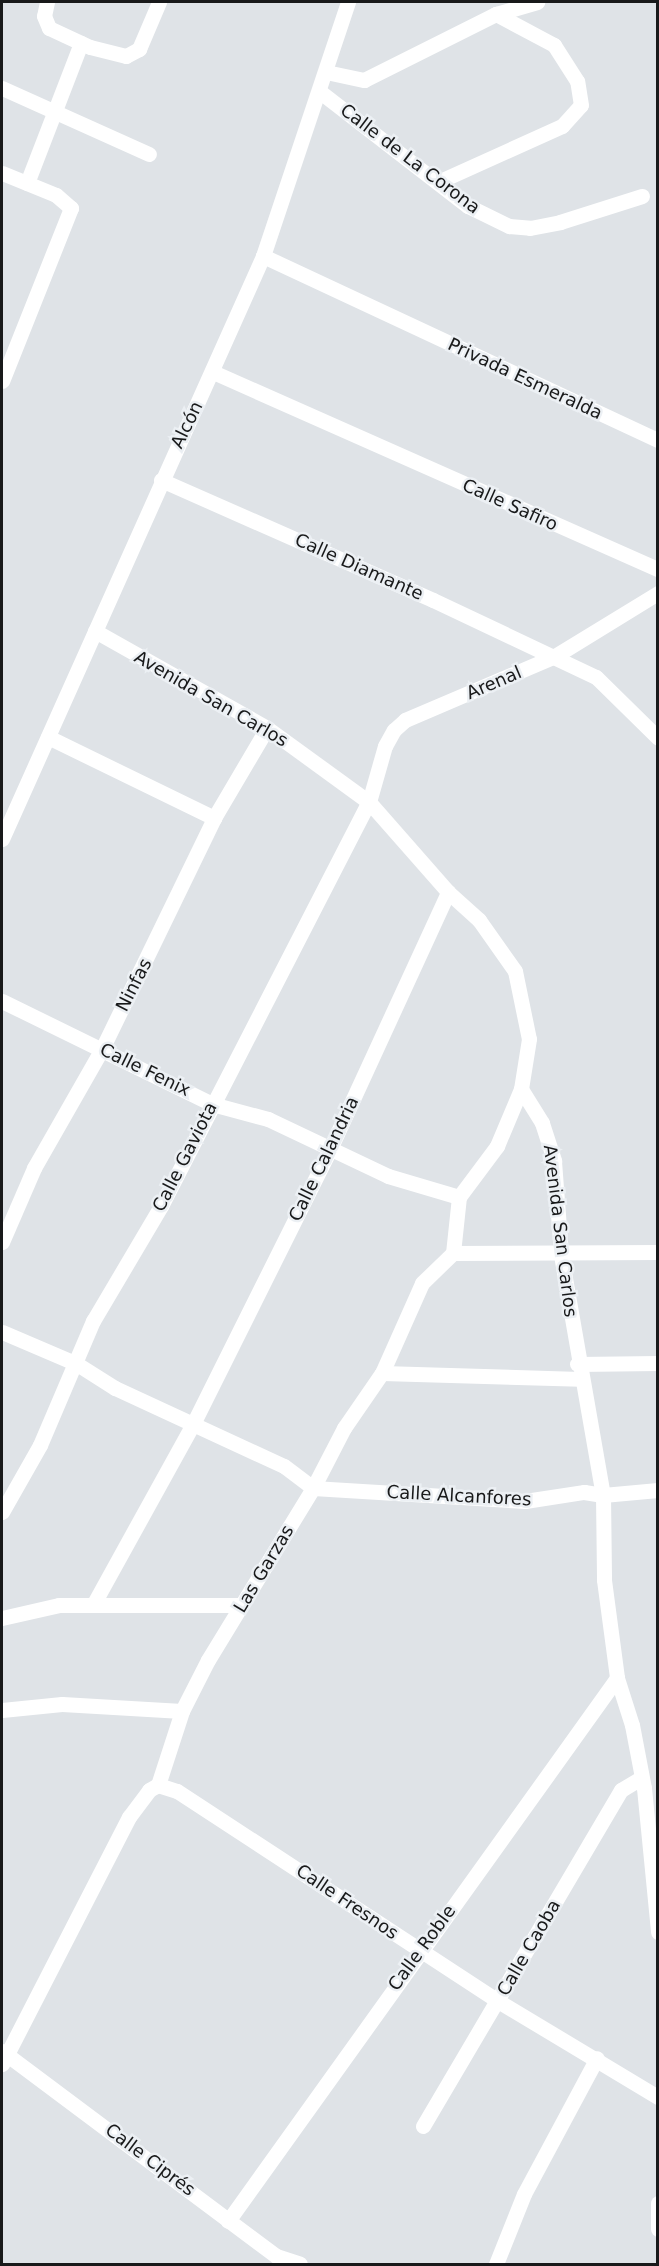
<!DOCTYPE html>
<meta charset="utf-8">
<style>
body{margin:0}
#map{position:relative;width:659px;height:2266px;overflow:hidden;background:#dfe3e7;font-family:"DejaVu Sans",sans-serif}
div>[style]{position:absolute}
.minor>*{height:15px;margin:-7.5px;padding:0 7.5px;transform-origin:7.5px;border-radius:7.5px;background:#fff}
span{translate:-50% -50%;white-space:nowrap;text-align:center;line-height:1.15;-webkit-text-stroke:5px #ecf0f4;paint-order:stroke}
.street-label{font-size:18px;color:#18191a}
.frame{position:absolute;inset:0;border:3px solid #18191a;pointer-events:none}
</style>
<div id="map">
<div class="minor">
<i style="left:47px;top:2px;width:14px;rotate:102deg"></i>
<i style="left:44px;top:16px;width:13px;rotate:67deg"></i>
<i style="left:49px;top:28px;width:45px;rotate:24.9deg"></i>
<i style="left:90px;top:47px;width:37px;rotate:14deg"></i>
<i style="left:126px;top:56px;width:15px;rotate:-28deg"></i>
<i style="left:139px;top:49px;width:51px;rotate:-66.9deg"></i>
<i style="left:326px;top:72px;width:39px;rotate:12deg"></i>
<i style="left:364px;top:80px;width:148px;rotate:-26.6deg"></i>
<i style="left:496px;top:14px;width:43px;rotate:-16.3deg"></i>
<i style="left:2px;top:88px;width:161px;rotate:24.2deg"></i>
<i style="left:319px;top:91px;width:188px;rotate:37.7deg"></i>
<i style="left:468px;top:206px;width:46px;rotate:26deg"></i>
<i style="left:509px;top:226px;width:21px;rotate:5deg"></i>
<i style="left:530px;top:228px;width:31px;rotate:-11deg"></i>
<i style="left:560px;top:222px;width:86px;rotate:-17.6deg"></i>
<i style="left:2px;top:173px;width:58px;rotate:22.2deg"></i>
<i style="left:56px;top:195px;width:20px;rotate:41deg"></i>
<i style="left:71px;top:208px;width:186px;rotate:111.7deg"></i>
<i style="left:440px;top:181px;width:134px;rotate:-24.3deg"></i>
<i style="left:562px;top:126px;width:28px;rotate:-48deg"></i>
<i style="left:581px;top:105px;width:24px;rotate:-99deg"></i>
<i style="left:577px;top:81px;width:43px;rotate:-122.6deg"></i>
<i style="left:554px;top:45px;width:66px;rotate:-151.9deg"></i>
<i style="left:27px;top:183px;width:150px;rotate:-68.9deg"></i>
<i style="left:263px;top:256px;width:436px;rotate:25deg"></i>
<i style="left:213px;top:372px;width:487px;rotate:23.9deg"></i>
<i style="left:161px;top:480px;width:297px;rotate:23.8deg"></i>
<i style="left:433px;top:600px;width:180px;rotate:25.3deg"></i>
<i style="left:596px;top:677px;width:87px;rotate:44.5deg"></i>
<i style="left:95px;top:631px;width:197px;rotate:29.4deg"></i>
<i style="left:267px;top:728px;width:126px;rotate:36deg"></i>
<i style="left:369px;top:802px;width:120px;rotate:48.7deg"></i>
<i style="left:448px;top:892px;width:42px;rotate:42.1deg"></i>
<i style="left:479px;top:920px;width:62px;rotate:54.8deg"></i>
<i style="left:515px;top:971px;width:69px;rotate:78.4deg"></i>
<i style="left:529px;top:1039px;width:51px;rotate:99.1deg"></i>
<i style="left:521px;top:1089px;width:40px;rotate:58deg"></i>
<i style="left:542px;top:1123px;width:40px;rotate:72deg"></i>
<i style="left:554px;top:1161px;width:94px;rotate:85.7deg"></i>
<i style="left:561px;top:1255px;width:244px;rotate:80.1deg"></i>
<i style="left:603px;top:1495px;width:85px;rotate:89.3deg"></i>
<i style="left:604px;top:1580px;width:99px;rotate:82.4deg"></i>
<i style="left:617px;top:1678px;width:49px;rotate:72.3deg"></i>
<i style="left:632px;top:1725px;width:64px;rotate:79.2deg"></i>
<i style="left:644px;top:1788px;width:145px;rotate:84.4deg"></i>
<i style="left:48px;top:737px;width:185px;rotate:26deg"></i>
<i style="left:2px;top:839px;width:639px;rotate:-65.88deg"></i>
<i style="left:263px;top:256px;width:268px;rotate:-71.5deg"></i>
<i style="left:2px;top:1001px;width:234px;rotate:26.1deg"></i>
<i style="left:212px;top:1104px;width:58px;rotate:15deg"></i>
<i style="left:268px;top:1119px;width:133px;rotate:25.4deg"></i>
<i style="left:388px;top:1176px;width:74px;rotate:16.5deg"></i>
<i style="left:2px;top:1242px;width:81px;rotate:-66.6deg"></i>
<i style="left:34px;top:1168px;width:137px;rotate:-60.3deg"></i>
<i style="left:102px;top:1049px;width:257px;rotate:-64.1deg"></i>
<i style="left:214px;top:818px;width:104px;rotate:-59.5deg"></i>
<i style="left:453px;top:1253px;width:205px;rotate:-0.3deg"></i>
<i style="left:2px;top:1332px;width:82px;rotate:23.1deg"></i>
<i style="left:77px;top:1364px;width:45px;rotate:32.3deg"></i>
<i style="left:115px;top:1388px;width:186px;rotate:24.8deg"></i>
<i style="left:284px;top:1466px;width:36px;rotate:37deg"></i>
<i style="left:313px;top:1488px;width:212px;rotate:3.5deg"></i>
<i style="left:525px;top:1501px;width:60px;rotate:-8.7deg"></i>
<i style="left:584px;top:1492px;width:19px;rotate:9deg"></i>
<i style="left:603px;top:1495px;width:55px;rotate:-5.2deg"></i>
<i style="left:577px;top:1364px;width:81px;rotate:-0.7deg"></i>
<i style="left:382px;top:1373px;width:198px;rotate:1.7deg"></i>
<i style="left:2px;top:1512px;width:77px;rotate:-60.4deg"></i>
<i style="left:40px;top:1445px;width:135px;rotate:-66.9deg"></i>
<i style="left:93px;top:1321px;width:134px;rotate:-59.4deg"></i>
<i style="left:161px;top:1206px;width:454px;rotate:-62.8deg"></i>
<i style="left:369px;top:802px;width:58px;rotate:-74.1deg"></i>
<i style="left:385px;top:746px;width:18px;rotate:-61deg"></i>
<i style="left:394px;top:730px;width:15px;rotate:-42deg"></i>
<i style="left:405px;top:720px;width:163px;rotate:-23.1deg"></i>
<i style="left:555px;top:656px;width:121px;rotate:-31.5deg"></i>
<i style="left:93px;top:1605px;width:209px;rotate:-61.1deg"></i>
<i style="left:194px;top:1422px;width:305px;rotate:-63.5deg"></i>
<i style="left:330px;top:1149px;width:283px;rotate:-65.3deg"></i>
<i style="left:2px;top:1618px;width:58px;rotate:-12.8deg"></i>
<i style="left:59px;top:1605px;width:183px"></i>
<i style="left:2px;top:1710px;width:60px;rotate:-5.7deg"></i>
<i style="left:62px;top:1704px;width:120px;rotate:3.3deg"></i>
<i style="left:158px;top:1785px;width:20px;rotate:18deg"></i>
<i style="left:177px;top:1791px;width:384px;rotate:33.2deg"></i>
<i style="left:498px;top:2001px;width:187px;rotate:31deg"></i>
<i style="left:2px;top:2051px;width:342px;rotate:36.8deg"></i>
<i style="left:276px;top:2256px;width:25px;rotate:18deg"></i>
<i style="left:2px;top:2064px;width:278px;rotate:-62.8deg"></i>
<i style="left:129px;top:1817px;width:34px;rotate:-53deg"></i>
<i style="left:149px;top:1790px;width:10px;rotate:-29deg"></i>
<i style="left:158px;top:1785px;width:78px;rotate:-72deg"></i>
<i style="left:182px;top:1711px;width:57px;rotate:-63deg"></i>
<i style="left:208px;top:1660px;width:202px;rotate:-58.6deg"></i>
<i style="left:313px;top:1488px;width:68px;rotate:-62.7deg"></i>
<i style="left:344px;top:1428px;width:67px;rotate:-55.4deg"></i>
<i style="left:382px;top:1373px;width:98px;rotate:-66deg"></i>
<i style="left:422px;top:1283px;width:43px;rotate:-44.1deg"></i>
<i style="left:453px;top:1253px;width:56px;rotate:-83.9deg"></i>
<i style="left:459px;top:1197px;width:64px;rotate:-53.3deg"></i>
<i style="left:497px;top:1146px;width:62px;rotate:-67.2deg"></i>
<i style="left:423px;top:2126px;width:390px;rotate:-59.5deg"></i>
<i style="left:621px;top:1790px;width:23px;rotate:-31deg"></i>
<i style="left:658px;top:2203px;width:26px;rotate:90deg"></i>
<i style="left:228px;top:2221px;width:668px;rotate:-54.38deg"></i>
<i style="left:496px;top:2264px;width:75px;rotate:-68.2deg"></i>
<i style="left:524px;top:2194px;width:154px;rotate:-61.8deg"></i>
</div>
<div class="street-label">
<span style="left:410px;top:159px;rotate:37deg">Calle de La Corona</span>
<span style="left:525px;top:379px;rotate:25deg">Privada Esmeralda</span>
<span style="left:187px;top:425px;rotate:-64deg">Alcón</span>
<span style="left:510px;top:505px;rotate:24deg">Calle Safiro</span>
<span style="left:359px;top:567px;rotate:24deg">Calle Diamante</span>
<span style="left:494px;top:683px;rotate:-23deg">Arenal</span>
<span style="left:211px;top:699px;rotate:30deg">Avenida San Carlos</span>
<span style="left:134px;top:985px;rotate:-63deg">Ninfas</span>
<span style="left:145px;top:1070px;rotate:26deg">Calle Fenix</span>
<span style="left:185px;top:1157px;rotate:-63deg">Calle Gaviota</span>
<span style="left:324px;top:1159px;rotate:-64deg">Calle Calandria</span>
<span style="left:560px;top:1231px;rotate:83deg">Avenida San Carlos</span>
<span style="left:459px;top:1496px;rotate:3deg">Calle Alcanfores</span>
<span style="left:264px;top:1569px;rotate:-59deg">Las Garzas</span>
<span style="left:347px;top:1902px;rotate:34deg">Calle Fresnos</span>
<span style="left:422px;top:1948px;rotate:-54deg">Calle Roble</span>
<span style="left:529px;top:1948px;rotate:-60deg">Calle Caoba</span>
<span style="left:150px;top:2160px;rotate:37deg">Calle Ciprés</span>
</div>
<div class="frame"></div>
</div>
